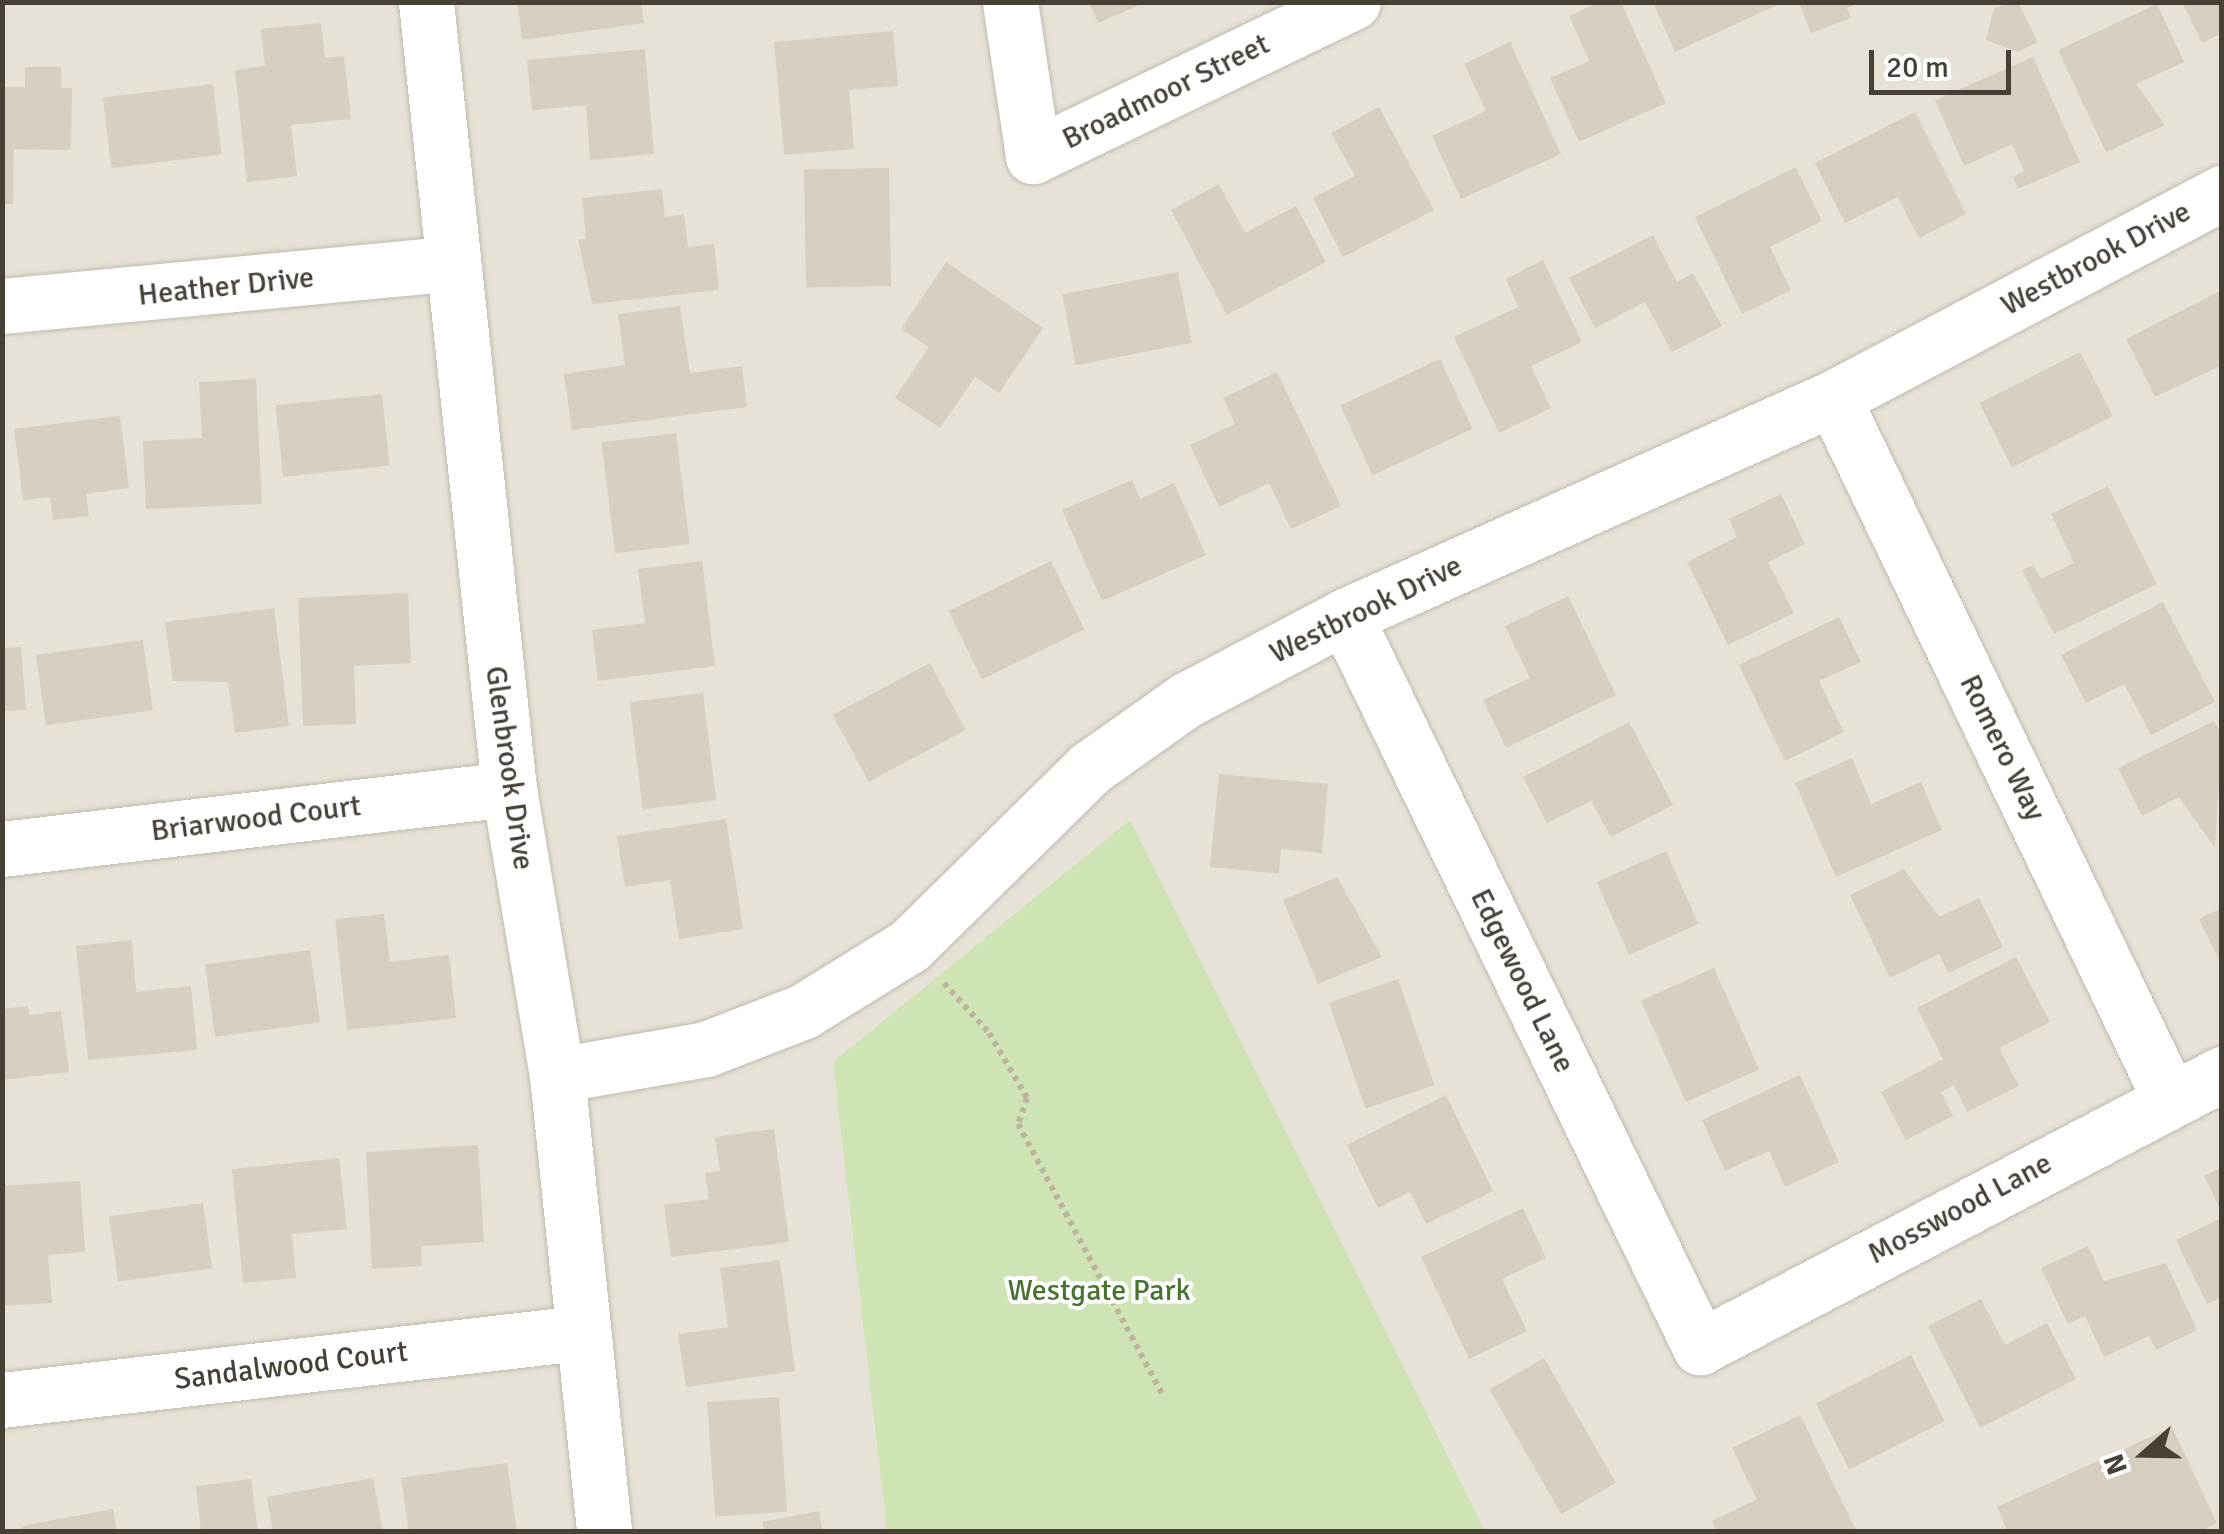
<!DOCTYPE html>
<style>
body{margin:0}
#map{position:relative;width:2224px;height:1534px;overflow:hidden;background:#f3f0e8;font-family:Signika,sans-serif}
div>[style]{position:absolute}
.residential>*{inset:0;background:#e6e2d7;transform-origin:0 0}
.green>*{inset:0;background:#cee4b4}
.building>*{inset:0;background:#d6cec1;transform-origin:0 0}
.path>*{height:6px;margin-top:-3px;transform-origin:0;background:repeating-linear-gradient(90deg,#beb39e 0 5px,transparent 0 10px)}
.roads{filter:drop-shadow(0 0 2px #c0baae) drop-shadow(0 0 2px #c0baae)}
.minor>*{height:55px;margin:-27.5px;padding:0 27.5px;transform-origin:27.5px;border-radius:27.5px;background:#fff}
span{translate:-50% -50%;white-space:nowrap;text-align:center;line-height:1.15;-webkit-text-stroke:8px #fff;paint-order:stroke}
.street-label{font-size:30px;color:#464037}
.park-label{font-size:30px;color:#48732f}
.frame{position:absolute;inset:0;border:5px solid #464037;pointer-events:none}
.north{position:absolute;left:2094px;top:1404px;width:100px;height:100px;-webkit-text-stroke:8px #fff;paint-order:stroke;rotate:250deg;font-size:28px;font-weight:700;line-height:40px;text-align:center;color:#464037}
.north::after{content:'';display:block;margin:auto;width:35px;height:45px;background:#464037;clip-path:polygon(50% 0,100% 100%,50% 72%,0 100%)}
.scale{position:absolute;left:1869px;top:50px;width:142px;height:45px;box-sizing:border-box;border:5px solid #464037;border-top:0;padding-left:12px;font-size:30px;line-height:35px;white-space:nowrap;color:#464037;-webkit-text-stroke:8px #fff;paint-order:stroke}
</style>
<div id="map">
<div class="residential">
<i style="left:3px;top:3px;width:2218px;height:1528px"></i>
</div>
<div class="green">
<i style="clip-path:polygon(1130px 820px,1424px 1408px,1485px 1531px,887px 1531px,833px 1062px)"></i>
</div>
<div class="building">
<i style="clip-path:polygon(517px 2px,641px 2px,644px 23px,522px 40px)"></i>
<i style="clip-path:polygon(1089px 2px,1146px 2px,1098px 23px)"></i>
<i style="clip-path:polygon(1599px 2px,1621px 2px,1666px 103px,1579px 142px,1550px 78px,1589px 61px,1569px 16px)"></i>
<i style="clip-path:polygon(1653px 2px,1776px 2px,1777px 5px,1675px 52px)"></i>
<i style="clip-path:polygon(1799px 2px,1860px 2px,1860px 3px,1847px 8px,1851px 18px,1811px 33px)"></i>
<i style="clip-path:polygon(2018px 2px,2038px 42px,2018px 52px,1986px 40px,1994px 8px)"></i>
<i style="clip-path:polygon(2182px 2px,2222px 2px,2222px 33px,2202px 43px)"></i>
<i style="clip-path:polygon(2157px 4px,2184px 62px,2136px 84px,2165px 125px,2106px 152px,2058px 50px)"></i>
<i style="clip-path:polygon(321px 23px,325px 58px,344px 56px,351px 119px,291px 125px,297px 176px,247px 182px,235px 70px,265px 66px,261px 29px)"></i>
<i style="clip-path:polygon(893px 31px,898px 86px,849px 90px,854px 149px,784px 155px,774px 42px)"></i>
<i style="clip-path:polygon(1510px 42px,1561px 154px,1461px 199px,1432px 136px,1486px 111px,1464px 64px)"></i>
<i style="clip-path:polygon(645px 49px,654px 154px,590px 160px,586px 105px,532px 110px,527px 60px)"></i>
<i style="clip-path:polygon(2033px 57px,2080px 162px,2018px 189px,2013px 177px,2024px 171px,2012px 144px,1964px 166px,1935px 100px)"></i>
<i style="clip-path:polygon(25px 67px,61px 67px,61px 88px,72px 88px,71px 150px,14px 149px,13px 204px,2px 204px,2px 87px,25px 87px)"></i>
<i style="left:213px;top:84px;width:71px;height:111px;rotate:83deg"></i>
<i style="clip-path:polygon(1379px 107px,1434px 210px,1343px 257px,1313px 198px,1355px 176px,1331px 133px)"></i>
<i style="clip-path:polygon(1915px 112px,1966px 214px,1919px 238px,1898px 197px,1845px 223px,1815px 163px)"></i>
<i style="clip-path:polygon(1796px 167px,1822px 221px,1770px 247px,1791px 290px,1742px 314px,1695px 217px)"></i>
<i style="left:889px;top:168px;width:118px;height:85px;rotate:89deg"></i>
<i style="clip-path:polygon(1219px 184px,1245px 233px,1296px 206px,1326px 262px,1227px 315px,1171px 210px)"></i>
<i style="clip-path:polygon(662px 189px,665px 217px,684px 214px,688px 247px,714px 244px,719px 290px,592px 304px,578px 240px,586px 239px,582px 198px)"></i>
<i style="clip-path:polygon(1653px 235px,1677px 282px,1693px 273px,1722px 326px,1672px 352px,1645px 302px,1595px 328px,1569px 278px)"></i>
<i style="clip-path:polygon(1543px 260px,1582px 342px,1531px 366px,1551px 408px,1499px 433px,1454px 337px,1518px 307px,1506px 279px)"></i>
<i style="clip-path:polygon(946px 262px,1043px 328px,999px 393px,975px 377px,940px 428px,895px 398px,929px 347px,901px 329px)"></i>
<i style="left:1178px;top:272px;width:72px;height:118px;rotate:79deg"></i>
<i style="clip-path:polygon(2222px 290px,2222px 365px,2155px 397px,2126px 339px)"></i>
<i style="clip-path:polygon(680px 306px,690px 373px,742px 366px,747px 407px,572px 430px,564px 374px,625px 365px,618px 314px)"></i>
<i style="left:2080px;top:352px;width:72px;height:113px;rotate:63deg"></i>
<i style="left:1440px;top:359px;width:77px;height:110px;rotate:65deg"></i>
<i style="clip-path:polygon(1277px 372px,1341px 506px,1291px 529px,1269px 483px,1219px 507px,1190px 445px,1235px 424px,1223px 398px)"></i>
<i style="clip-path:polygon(256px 379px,262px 504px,146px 509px,143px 441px,202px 438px,199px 382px)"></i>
<i style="left:382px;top:394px;width:72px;height:107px;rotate:84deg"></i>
<i style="clip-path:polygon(120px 416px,129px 488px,86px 494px,89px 516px,53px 520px,50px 497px,23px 500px,14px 429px)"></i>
<i style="left:676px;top:433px;width:112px;height:75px;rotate:83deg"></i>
<i style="clip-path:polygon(1132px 480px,1140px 499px,1174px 483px,1206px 555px,1102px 601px,1062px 510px)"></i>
<i style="clip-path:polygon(2108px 486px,2157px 584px,2054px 634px,2022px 570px,2033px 565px,2041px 579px,2074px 563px,2051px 514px)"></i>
<i style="clip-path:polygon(1781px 494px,1805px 544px,1768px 562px,1794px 613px,1728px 645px,1687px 562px,1737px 537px,1729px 519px)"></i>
<i style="clip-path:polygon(702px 561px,715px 666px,598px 681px,592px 630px,645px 623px,638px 569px)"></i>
<i style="left:1051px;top:561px;width:76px;height:114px;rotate:64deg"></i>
<i style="clip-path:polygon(408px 593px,411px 663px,354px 666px,356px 724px,303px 726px,298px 598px)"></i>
<i style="clip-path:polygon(1568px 596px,1616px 695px,1506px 748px,1483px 700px,1530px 678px,1505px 626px)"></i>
<i style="clip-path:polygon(2163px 602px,2215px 702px,2151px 735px,2124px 684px,2086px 703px,2061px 655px)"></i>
<i style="clip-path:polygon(274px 608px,289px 726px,235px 733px,228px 682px,173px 681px,165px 622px)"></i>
<i style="clip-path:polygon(1839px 617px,1861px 662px,1819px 681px,1844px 732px,1785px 761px,1739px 665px)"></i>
<i style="left:143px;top:640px;width:71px;height:108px;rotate:82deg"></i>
<i style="clip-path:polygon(21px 647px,26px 710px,2px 711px,2px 648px)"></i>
<i style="left:930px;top:663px;width:76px;height:110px;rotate:62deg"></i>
<i style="left:703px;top:693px;width:108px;height:74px;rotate:83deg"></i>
<i style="clip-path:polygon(2214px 721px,2222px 735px,2215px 848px,2179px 797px,2142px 816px,2118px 768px)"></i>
<i style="clip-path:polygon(1629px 722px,1673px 805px,1611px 837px,1591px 801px,1547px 823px,1523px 777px)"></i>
<i style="clip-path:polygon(1852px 758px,1871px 804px,1921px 782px,1942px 830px,1836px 877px,1795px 783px)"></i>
<i style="clip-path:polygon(1219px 774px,1328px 784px,1322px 853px,1281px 849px,1279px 874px,1210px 867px)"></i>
<i style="clip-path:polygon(726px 819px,743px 929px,679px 939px,670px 880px,625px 887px,617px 836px)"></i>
<i style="left:1666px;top:851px;width:80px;height:76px;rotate:66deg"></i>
<i style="clip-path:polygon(1904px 869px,1939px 917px,1979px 898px,2003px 947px,1948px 973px,1939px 954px,1890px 978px,1850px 895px)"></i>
<i style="clip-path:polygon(1337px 877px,1382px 957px,1318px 984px,1283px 900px)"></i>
<i style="clip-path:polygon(2222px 908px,2222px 966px,2199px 919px)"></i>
<i style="clip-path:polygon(384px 914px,390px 962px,449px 955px,456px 1018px,347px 1030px,335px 919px)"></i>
<i style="clip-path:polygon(132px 940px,136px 992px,191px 986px,197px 1050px,88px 1060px,76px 946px)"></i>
<i style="left:310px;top:950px;width:73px;height:106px;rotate:82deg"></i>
<i style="clip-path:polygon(2016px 957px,2050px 1022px,1999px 1048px,2019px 1086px,1967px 1112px,1954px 1085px,1941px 1092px,1953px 1116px,1906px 1140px,1881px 1092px,1943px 1059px,1917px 1008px)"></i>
<i style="left:1714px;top:968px;width:111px;height:80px;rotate:66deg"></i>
<i style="left:1398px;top:979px;width:112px;height:73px;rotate:71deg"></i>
<i style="clip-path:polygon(28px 1006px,29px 1015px,61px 1011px,69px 1072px,2px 1080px,2px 1009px)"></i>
<i style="clip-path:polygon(1800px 1075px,1839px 1162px,1785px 1187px,1769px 1151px,1725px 1171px,1702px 1120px)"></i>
<i style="clip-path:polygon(1446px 1095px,1493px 1191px,1426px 1224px,1410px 1192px,1378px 1208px,1347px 1145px)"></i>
<i style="clip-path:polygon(774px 1129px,789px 1242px,671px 1257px,664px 1205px,709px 1199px,705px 1173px,720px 1171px,715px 1137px)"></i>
<i style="clip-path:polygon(478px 1145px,484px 1242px,421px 1246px,422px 1266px,372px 1269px,366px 1152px)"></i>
<i style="clip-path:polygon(339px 1158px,347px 1229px,292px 1234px,296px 1278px,243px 1283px,232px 1169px)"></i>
<i style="clip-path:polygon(2222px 1167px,2222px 1213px,2204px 1176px)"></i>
<i style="clip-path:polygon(80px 1181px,85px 1252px,48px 1255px,52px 1303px,2px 1306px,2px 1186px)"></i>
<i style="left:203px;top:1203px;width:66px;height:95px;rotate:82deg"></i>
<i style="clip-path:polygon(1523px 1208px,1546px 1258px,1502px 1279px,1527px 1331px,1469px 1359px,1421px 1257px)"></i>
<i style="clip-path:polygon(2222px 1218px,2222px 1297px,2207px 1304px,2176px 1240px)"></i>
<i style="clip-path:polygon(2088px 1246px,2104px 1281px,2166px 1263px,2197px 1330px,2156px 1350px,2149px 1336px,2104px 1357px,2085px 1316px,2068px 1324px,2041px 1268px)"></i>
<i style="clip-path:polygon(780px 1260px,795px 1371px,686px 1387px,678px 1334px,728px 1327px,720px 1268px)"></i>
<i style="clip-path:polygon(1981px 1299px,2005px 1345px,2047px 1323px,2076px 1379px,1980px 1428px,1928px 1326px)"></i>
<i style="left:1911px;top:1355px;width:74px;height:107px;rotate:63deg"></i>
<i style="left:1544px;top:1358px;width:144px;height:63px;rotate:60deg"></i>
<i style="left:779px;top:1397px;width:115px;height:72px;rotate:86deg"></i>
<i style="clip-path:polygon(1800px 1415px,1857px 1532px,1717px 1532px,1712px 1521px,1757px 1499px,1732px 1448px)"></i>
<i style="clip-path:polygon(2172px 1427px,2217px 1523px,2199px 1532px,2008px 1532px,1997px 1507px)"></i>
<i style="clip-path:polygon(507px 1463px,517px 1532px,409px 1532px,401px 1478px)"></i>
<i style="clip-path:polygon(373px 1478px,383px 1532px,273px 1532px,267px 1497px)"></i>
<i style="clip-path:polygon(251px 1479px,258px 1532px,201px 1532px,196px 1486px)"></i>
<i style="clip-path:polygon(113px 1509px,117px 1532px,22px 1532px,21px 1526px)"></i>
<i style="clip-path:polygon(819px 1511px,823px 1532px,764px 1532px,762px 1522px)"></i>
</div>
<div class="path">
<i style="left:944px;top:983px;width:67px;rotate:48deg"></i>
<i style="left:989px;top:1033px;width:75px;rotate:59.7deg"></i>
<i style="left:1027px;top:1098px;width:28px;rotate:109deg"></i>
<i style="left:1018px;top:1124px;width:310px;rotate:61.9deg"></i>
</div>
<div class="roads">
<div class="minor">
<i style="left:426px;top:2px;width:791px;rotate:83.98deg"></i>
<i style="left:509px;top:789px;width:290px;rotate:80.5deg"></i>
<i style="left:557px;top:1075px;width:459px;rotate:84.1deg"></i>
<i style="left:1010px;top:2px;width:156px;rotate:81.5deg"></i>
<i style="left:1033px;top:156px;width:355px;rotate:-25.7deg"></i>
<i style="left:2px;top:306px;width:449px;rotate:-5.4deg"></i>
<i style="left:1833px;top:398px;width:778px;rotate:64.32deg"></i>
<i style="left:1345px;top:616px;width:813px;rotate:64.1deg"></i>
<i style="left:1700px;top:1347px;width:589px;rotate:-27.61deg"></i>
<i style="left:2px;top:849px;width:511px;rotate:-6.75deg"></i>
<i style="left:557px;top:1075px;width:151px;rotate:-9.9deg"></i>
<i style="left:706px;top:1049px;width:105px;rotate:-21.2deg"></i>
<i style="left:804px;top:1011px;width:123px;rotate:-31.8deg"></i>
<i style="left:909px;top:946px;width:254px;rotate:-44.5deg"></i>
<i style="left:1090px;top:768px;width:118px;rotate:-35.3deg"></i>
<i style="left:1186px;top:700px;width:180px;rotate:-27.8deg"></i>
<i style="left:1345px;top:616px;width:534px;rotate:-24.07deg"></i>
<i style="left:1833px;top:398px;width:440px;rotate:-27.8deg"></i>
<i style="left:2px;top:1400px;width:581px;rotate:-6.62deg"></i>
</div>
</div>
<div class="street-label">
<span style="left:1166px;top:92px;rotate:-26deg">Broadmoor Street</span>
<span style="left:2096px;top:259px;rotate:-28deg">Westbrook Drive</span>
<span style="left:226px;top:287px;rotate:-6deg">Heather Drive</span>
<span style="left:1366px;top:610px;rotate:-26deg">Westbrook Drive</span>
<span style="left:2002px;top:748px;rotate:64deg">Romero Way</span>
<span style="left:509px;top:768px;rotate:82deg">Glenbrook Drive</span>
<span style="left:256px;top:819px;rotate:-7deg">Briarwood Court</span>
<span style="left:1522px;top:981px;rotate:64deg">Edgewood Lane</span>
<span style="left:1960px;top:1209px;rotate:-28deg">Mosswood Lane</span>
<span style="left:291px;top:1366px;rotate:-7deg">Sandalwood Court</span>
</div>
<div class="park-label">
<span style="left:1099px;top:1291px">Westgate Park</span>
</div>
<div class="frame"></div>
<div class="north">N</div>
<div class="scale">20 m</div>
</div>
